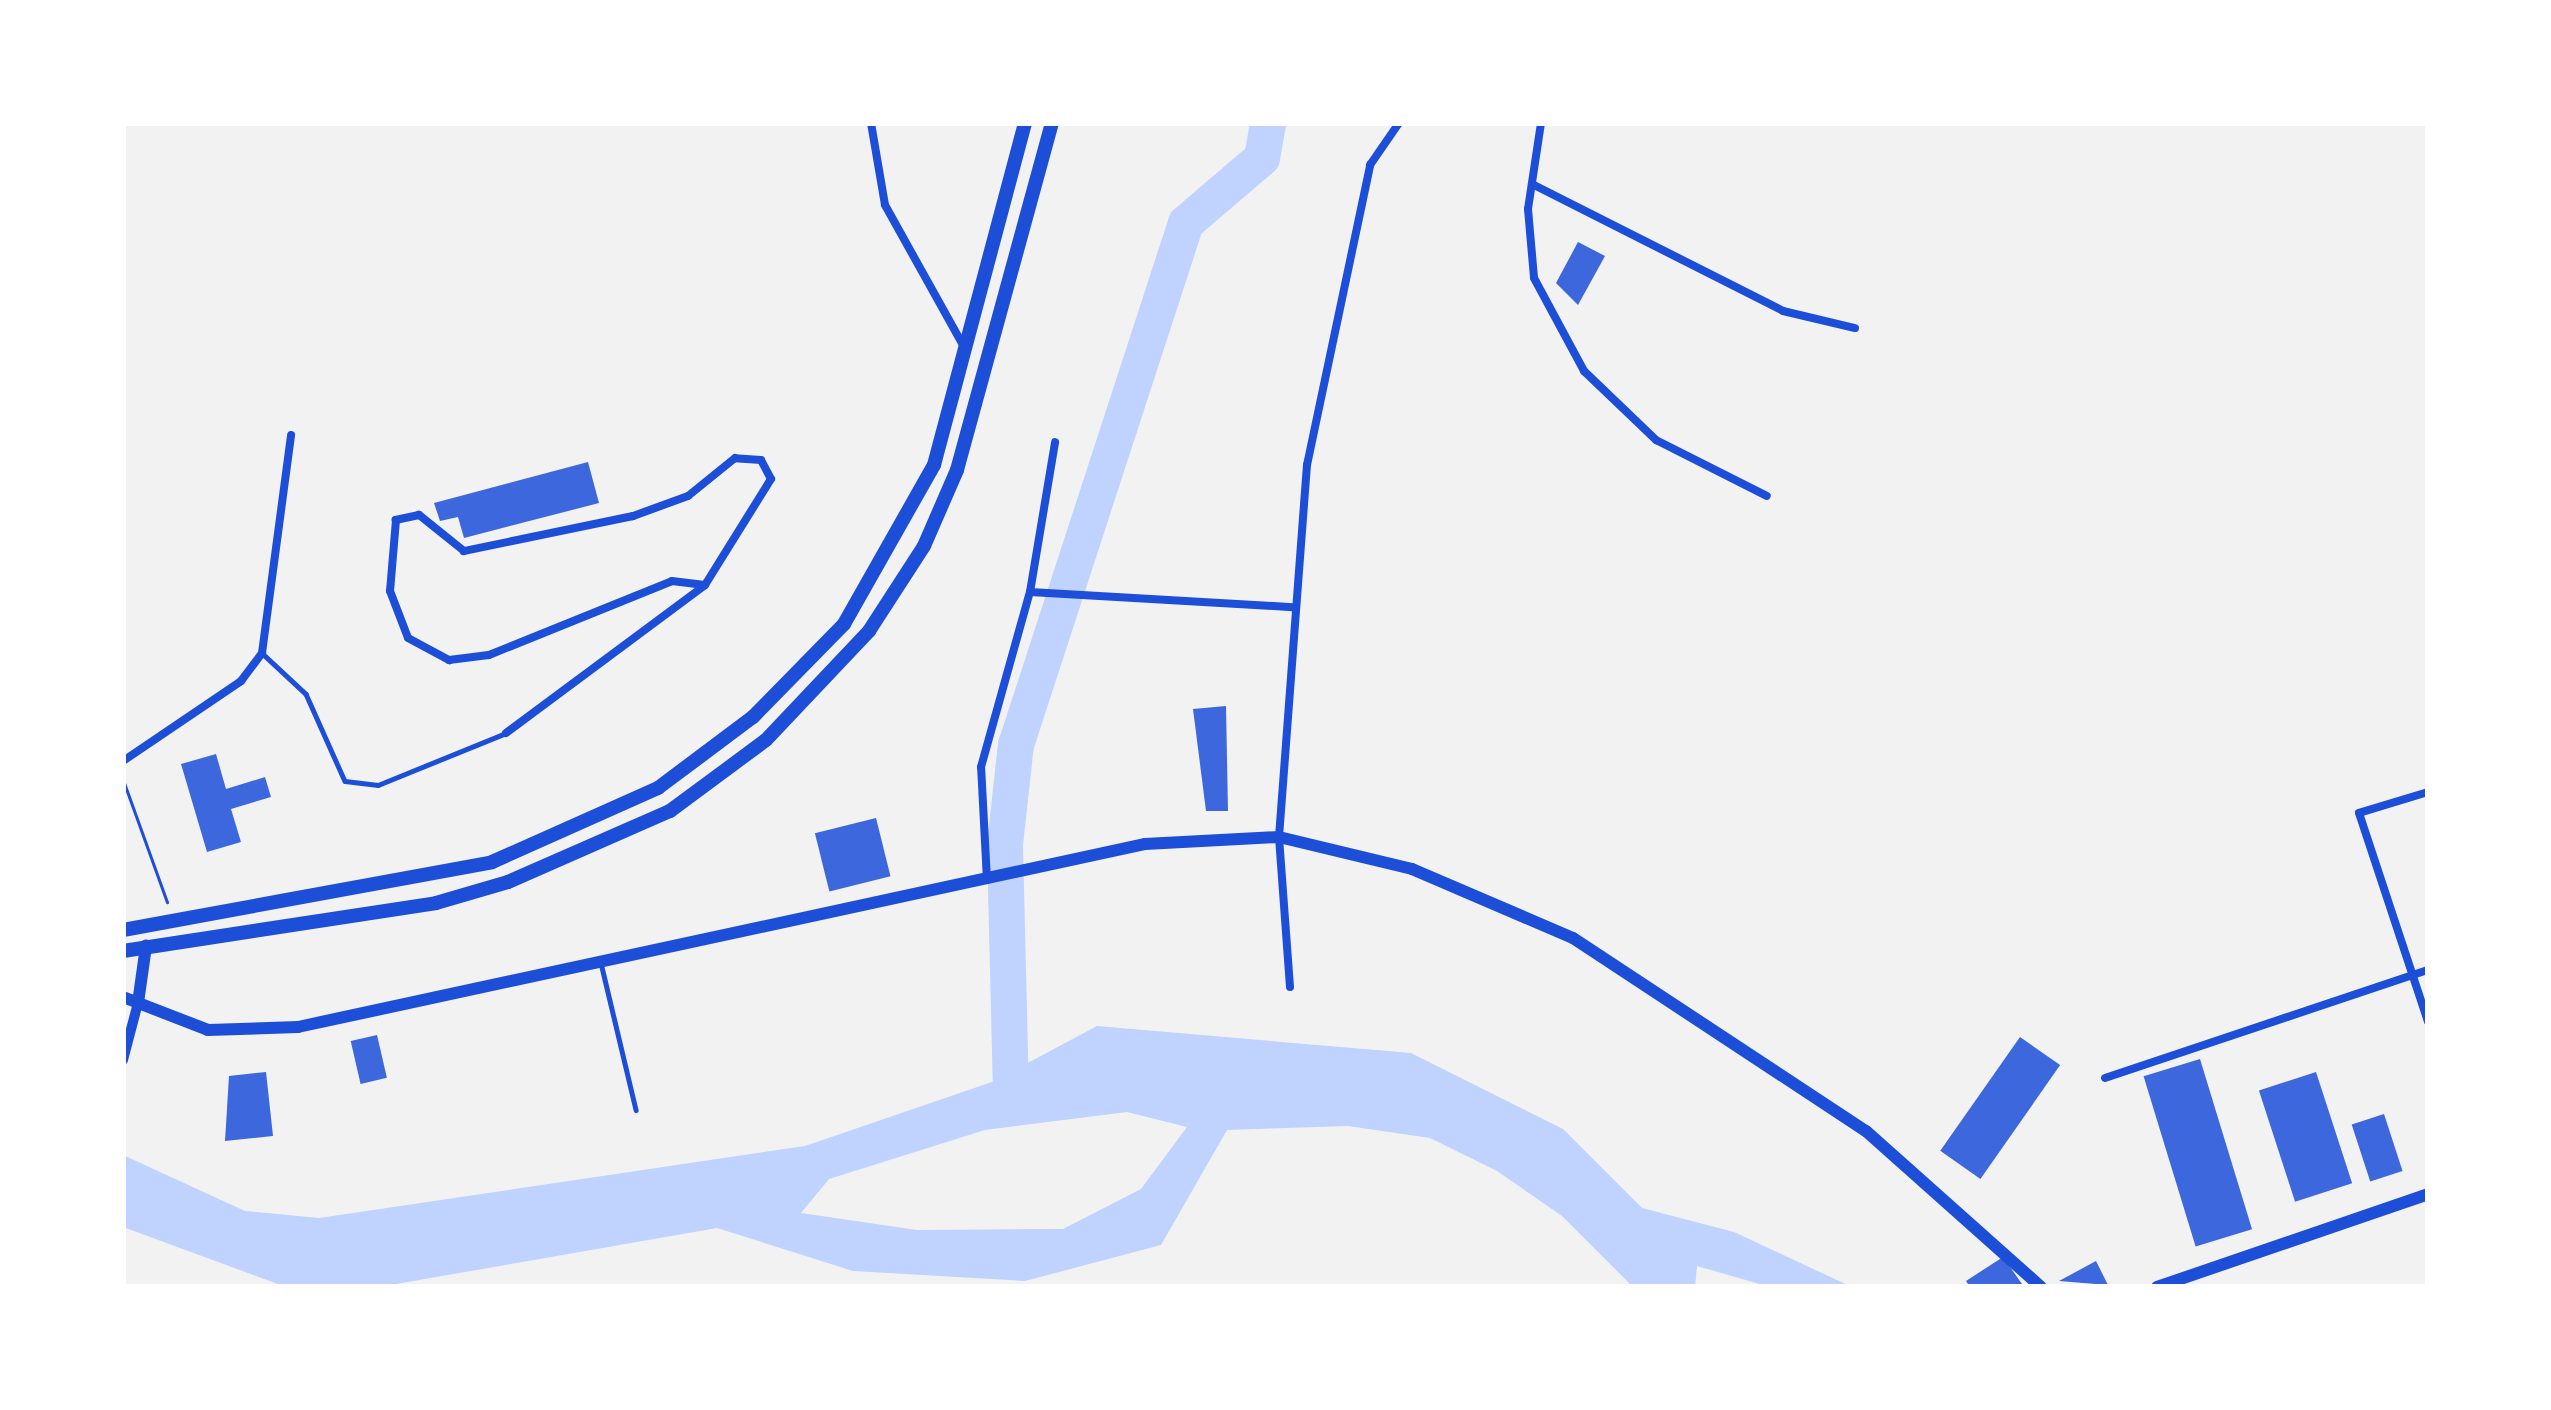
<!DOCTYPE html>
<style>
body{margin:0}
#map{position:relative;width:2551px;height:1410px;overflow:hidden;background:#f2f2f2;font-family:Roboto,sans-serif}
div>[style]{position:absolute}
.water>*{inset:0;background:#bfd3fe}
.river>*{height:36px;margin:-18px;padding:0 18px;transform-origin:18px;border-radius:18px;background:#bfd3fe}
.building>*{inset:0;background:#3d67dc;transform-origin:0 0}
.path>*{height:3px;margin:-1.5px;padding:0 1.5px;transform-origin:1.5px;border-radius:1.5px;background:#1d4ed8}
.service>*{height:4.5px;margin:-2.25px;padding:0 2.25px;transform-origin:2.25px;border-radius:2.25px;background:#1d4ed8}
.minor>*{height:8px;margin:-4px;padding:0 4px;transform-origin:4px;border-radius:4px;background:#1d4ed8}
.tertiary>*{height:10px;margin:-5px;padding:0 5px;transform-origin:5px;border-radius:5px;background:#1d4ed8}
.secondary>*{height:12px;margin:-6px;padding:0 6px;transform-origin:6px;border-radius:6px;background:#1d4ed8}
.primary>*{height:14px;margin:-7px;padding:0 7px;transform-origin:7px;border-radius:7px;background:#1d4ed8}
span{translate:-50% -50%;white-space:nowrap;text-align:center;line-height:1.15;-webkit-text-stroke:10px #fff;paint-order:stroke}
.frame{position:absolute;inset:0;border:126px solid #fff;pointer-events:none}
</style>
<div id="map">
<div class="water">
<i style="clip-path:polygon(evenodd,1097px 1026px,1411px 1053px,1563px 1129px,1642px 1208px,1734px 1232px,1852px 1287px,1770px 1287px,1697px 1266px,1695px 1287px,1633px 1287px,1562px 1216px,1497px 1171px,1430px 1138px,1348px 1126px,1227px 1130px,1161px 1245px,1025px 1281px,853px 1271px,717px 1228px,379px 1287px,286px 1287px,123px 1227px,123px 1155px,245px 1211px,319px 1218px,805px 1146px,992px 1082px,1097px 1026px,1127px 1112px,1187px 1127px,1141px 1189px,1063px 1229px,917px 1230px,801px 1213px,829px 1179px,985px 1130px,1127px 1112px)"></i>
</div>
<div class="river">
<i style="left:1011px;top:1093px;width:249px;rotate:-91.4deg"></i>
<i style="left:1005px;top:844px;width:100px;rotate:-83.7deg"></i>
<i style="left:1016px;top:745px;width:549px;rotate:-71.96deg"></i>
<i style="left:1186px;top:223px;width:100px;rotate:-40.5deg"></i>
<i style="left:1262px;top:158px;width:36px;rotate:-80deg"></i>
</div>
<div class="building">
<i style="clip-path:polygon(1578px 242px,1605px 256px,1578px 305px,1556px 283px)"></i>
<i style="clip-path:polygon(588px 462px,599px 503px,464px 538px,458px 517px,440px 521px,434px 503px)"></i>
<i style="clip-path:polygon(1226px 706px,1228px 811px,1206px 811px,1193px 709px)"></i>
<i style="clip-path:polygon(216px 754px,226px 789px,265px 777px,271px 797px,231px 809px,241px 842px,207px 852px,181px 764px)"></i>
<i style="left:876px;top:818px;width:60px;height:63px;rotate:76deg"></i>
<i style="left:377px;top:1035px;width:44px;height:27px;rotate:77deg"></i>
<i style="left:2020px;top:1037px;width:49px;height:139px;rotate:35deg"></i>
<i style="left:2200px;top:1059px;width:178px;height:59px;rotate:73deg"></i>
<i style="clip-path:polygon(266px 1072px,273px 1136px,225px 1141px,229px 1076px)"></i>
<i style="left:2316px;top:1072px;width:117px;height:60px;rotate:72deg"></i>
<i style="left:2384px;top:1114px;width:60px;height:34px;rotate:72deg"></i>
<i style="clip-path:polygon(2003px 1257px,2022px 1284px,1970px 1287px,1966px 1281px)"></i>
<i style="clip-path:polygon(2096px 1261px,2108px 1285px,2059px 1281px)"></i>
</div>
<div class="path">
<i style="left:123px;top:780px;width:130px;rotate:70.2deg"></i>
</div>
<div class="service">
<i style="left:262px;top:653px;width:60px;rotate:43deg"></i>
<i style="left:306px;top:694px;width:95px;rotate:65.9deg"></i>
<i style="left:345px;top:781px;width:33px;rotate:7deg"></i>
<i style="left:378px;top:785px;width:138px;rotate:-22.1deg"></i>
<i style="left:602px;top:967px;width:147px;rotate:76.6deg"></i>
</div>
<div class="minor">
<i style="left:871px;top:123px;width:83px;rotate:80.3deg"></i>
<i style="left:885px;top:205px;width:160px;rotate:60.9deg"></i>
<i style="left:1541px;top:123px;width:87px;rotate:98.6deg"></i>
<i style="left:1528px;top:209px;width:69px;rotate:85deg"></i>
<i style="left:1534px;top:278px;width:106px;rotate:61.7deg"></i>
<i style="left:1584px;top:371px;width:100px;rotate:43.8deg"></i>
<i style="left:1656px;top:440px;width:124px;rotate:26.8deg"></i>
<i style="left:1532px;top:184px;width:281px;rotate:26.8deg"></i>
<i style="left:1783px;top:311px;width:74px;rotate:13.3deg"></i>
<i style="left:1030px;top:592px;width:263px;rotate:3.3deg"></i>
<i style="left:506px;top:733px;width:248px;rotate:-36.6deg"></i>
<i style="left:705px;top:585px;width:125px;rotate:-58.1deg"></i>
<i style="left:771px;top:479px;width:21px;rotate:-118deg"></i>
<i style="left:761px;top:460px;width:26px;rotate:-176deg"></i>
<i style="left:735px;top:458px;width:60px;rotate:141deg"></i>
<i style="left:688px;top:496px;width:59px;rotate:160deg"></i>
<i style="left:633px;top:516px;width:173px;rotate:168.3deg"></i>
<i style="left:464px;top:551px;width:58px;rotate:-141.3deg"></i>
<i style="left:419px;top:515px;width:24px;rotate:168deg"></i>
<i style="left:396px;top:520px;width:71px;rotate:94.8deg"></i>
<i style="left:390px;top:591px;width:50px;rotate:69deg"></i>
<i style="left:408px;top:638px;width:47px;rotate:28.2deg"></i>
<i style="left:449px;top:660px;width:40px;rotate:-7.1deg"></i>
<i style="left:489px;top:655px;width:197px;rotate:-22deg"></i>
<i style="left:672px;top:581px;width:33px;rotate:7deg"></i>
<i style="left:123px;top:761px;width:143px;rotate:-34.1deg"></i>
<i style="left:241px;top:681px;width:35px;rotate:-53deg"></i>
<i style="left:262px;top:653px;width:220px;rotate:-82.4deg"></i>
<i style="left:2428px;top:792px;width:72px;rotate:163.1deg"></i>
<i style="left:2359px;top:813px;width:220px;rotate:71.7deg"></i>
<i style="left:987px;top:880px;width:113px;rotate:-93deg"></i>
<i style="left:981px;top:767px;width:182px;rotate:-74.4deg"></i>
<i style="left:1030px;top:592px;width:152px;rotate:-80.5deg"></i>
<i style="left:1290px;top:987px;width:150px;rotate:-94.2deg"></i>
<i style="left:1279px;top:837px;width:373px;rotate:-85.7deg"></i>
<i style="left:1307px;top:465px;width:307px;rotate:-78.1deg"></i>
<i style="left:1370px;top:165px;width:51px;rotate:-55.4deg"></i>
<i style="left:2105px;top:1078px;width:341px;rotate:-18.5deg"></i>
</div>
<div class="tertiary">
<i style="left:123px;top:1060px;width:59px;rotate:-75.3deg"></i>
</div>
<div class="secondary">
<i style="left:123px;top:997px;width:91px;rotate:21.2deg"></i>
<i style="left:208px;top:1030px;width:90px;rotate:-1.9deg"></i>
<i style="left:298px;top:1027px;width:867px;rotate:-12.19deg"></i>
<i style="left:1145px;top:844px;width:134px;rotate:-3deg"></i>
<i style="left:1279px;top:837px;width:137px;rotate:13.5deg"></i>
<i style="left:1412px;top:869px;width:175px;rotate:23.2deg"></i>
<i style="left:1573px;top:938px;width:351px;rotate:33.4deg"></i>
<i style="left:1866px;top:1131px;width:234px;rotate:41.7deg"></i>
<i style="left:138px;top:1003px;width:58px;rotate:-82deg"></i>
<i style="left:2157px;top:1287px;width:287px;rotate:-18.9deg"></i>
</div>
<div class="primary">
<i style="left:123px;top:930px;width:375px;rotate:-10.4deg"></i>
<i style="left:492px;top:862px;width:182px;rotate:-24deg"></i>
<i style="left:658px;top:788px;width:119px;rotate:-36.8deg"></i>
<i style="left:753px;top:717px;width:130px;rotate:-45.6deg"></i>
<i style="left:844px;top:624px;width:183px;rotate:-60.5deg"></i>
<i style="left:934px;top:465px;width:354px;rotate:-75.1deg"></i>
<i style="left:123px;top:951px;width:317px;rotate:-8.7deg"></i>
<i style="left:436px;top:903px;width:75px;rotate:-16.3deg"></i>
<i style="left:508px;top:882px;width:177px;rotate:-23.7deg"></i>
<i style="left:670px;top:811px;width:119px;rotate:-36.5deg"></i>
<i style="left:766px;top:740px;width:150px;rotate:-46.6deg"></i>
<i style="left:869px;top:631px;width:101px;rotate:-57.1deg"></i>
<i style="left:924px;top:546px;width:83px;rotate:-66.5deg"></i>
<i style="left:957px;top:470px;width:360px;rotate:-74.7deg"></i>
</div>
<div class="frame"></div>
</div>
